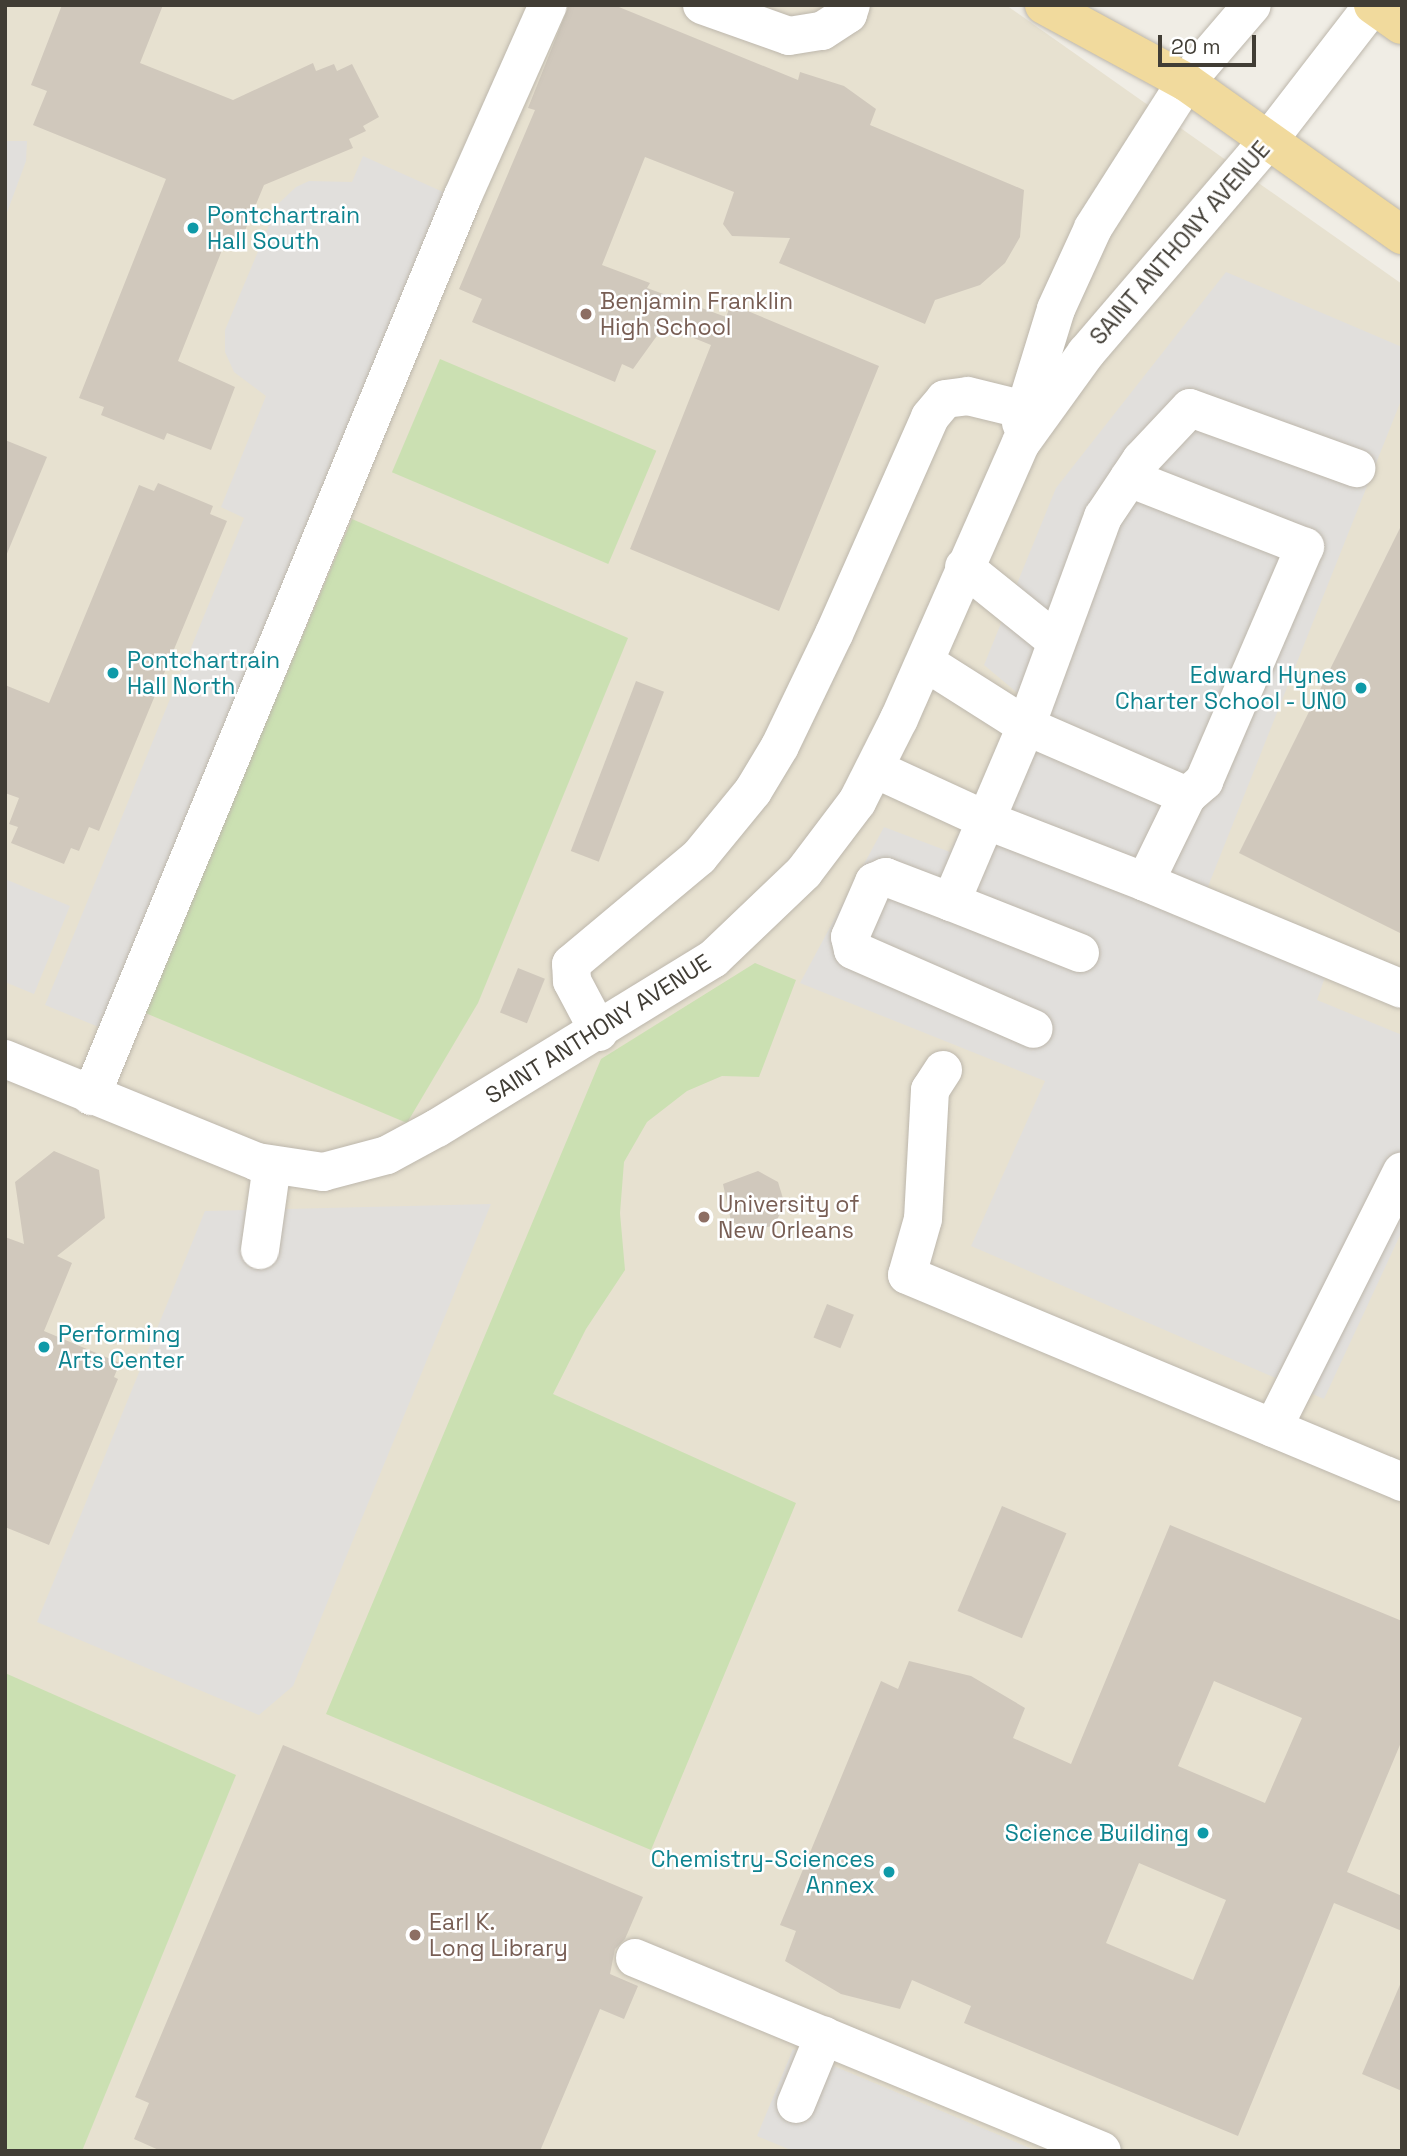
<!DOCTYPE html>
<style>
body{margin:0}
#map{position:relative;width:1407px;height:2156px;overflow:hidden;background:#f0ede5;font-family:"Space Grotesk",sans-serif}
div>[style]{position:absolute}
.education>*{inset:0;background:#e7e1d0}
.green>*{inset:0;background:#cbe0b2;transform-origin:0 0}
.parking>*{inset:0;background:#e1dfdc}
.building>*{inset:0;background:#d0c8bc;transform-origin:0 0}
.roads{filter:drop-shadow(0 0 2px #bdb7ac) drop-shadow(0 0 2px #bdb7ac)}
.minor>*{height:38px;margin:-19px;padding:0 19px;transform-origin:19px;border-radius:19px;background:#fff}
.major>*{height:38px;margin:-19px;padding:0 19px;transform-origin:19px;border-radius:19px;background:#f1da9d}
.dots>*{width:19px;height:19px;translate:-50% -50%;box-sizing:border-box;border:4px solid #fff;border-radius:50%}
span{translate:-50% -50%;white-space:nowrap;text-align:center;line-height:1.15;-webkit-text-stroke:5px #fff;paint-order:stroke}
.culture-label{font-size:23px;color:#0d838f}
.left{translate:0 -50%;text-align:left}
.right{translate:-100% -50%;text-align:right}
.street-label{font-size:23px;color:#413d35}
.education-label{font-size:23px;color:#785e54}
.frame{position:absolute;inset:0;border:7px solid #413d35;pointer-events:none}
.scale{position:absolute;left:1158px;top:35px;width:98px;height:32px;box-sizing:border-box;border:4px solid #413d35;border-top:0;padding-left:9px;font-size:21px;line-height:24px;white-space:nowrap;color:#413d35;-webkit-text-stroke:5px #fff;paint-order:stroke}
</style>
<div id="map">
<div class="education">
<i style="clip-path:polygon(5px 5px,1006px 5px,1402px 284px,1402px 2151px,5px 2151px)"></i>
</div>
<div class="green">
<i style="left:440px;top:359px;width:235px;height:123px;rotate:23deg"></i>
<i style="clip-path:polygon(352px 519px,628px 638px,478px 1003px,407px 1123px,143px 1012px)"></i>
<i style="clip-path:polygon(755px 963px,796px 980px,759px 1077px,722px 1076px,687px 1091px,647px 1122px,624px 1162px,620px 1213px,625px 1270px,586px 1329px,553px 1394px,796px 1503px,651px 1850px,326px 1714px,601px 1059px)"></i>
<i style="clip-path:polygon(5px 1673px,236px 1775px,82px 2151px,5px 2151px)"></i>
</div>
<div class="parking">
<i style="clip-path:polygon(5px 141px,27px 141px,26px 161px,5px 218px)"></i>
<i style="clip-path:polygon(363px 156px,452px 196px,106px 1030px,45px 1005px,244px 518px,221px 507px,266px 396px,234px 372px,225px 352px,225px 330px,278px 204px,296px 187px,309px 181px,352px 182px)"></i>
<i style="clip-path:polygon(1226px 272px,1402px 347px,1402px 398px,1207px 889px,1337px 943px,1317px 1000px,1402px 1035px,1402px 1231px,1324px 1399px,971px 1246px,1045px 1081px,800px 983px,884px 827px,950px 852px,1021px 696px,984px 665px,1056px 488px)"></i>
<i style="clip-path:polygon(5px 879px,70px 906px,34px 994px,5px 982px)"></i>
<i style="clip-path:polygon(491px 1204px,293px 1686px,259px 1715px,37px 1622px,205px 1211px)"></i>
<i style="clip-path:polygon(793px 2049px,1037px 2151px,793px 2151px,757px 2136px)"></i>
</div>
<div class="building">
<i style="clip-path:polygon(62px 5px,163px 5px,140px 63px,233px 100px,313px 63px,316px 71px,334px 64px,337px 71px,352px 64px,379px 117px,363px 126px,366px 131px,349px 139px,353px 148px,264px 185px,241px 240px,228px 235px,178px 361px,235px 387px,211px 450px,167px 433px,164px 440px,101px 415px,104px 407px,79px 398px,166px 179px,33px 125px,47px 91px,31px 85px)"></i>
<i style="clip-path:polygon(569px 5px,614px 5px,798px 80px,800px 72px,844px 86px,876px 109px,870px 125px,1024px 190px,1020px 237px,1005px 263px,980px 285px,935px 300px,925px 324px,779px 263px,790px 238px,732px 236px,723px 224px,734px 192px,645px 157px,602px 265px,650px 283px,647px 288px,726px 317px,731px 304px,879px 366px,779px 611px,630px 549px,711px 345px,664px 326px,633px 369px,622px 364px,615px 382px,472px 322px,482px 299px,459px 289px,535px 110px,528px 108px)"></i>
<i style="clip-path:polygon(5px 440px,47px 457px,6px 556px,5px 556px)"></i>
<i style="clip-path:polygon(158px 483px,213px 506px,210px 514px,227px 521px,99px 831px,89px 827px,79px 851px,71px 848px,64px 864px,11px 843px,18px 827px,9px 824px,19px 798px,5px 793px,5px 685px,49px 703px,139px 485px,154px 491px)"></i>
<i style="clip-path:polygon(1402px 524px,1402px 934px,1239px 853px)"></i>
<i style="left:636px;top:681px;width:30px;height:182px;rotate:21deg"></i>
<i style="left:518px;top:968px;width:29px;height:48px;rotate:22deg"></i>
<i style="clip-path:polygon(54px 1151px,99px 1170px,105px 1218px,57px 1256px,72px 1263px,44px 1331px,120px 1363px,114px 1377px,118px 1379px,49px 1545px,5px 1527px,5px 1237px,24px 1244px,15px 1182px)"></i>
<i style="clip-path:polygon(758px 1171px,778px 1182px,785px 1205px,774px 1225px,751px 1232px,731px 1221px,723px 1184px)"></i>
<i style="left:827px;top:1304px;width:29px;height:36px;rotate:22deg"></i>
<i style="left:1002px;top:1506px;width:70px;height:114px;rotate:23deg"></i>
<i style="clip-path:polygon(evenodd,1170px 1525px,1402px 1621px,1402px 1740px,1347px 1872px,1402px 1896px,1402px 1931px,1334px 1903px,1238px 2136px,964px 2023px,971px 2006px,912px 1980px,900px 2009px,841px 1994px,785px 1961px,796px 1931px,780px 1925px,881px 1681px,898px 1689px,909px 1661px,971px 1676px,1025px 1708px,1013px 1738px,1071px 1764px,1170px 1525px,1214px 1681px,1302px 1718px,1265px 1803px,1178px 1766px,1214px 1681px,1170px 1525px,1139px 1863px,1226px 1900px,1193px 1980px,1106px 1943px,1139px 1863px)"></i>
<i style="clip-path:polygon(283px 1745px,643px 1897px,625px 1939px,615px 1949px,610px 1974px,638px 1986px,624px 2019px,600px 2009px,540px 2151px,161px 2151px,134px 2139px,149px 2103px,135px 2097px)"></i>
<i style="clip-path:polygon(1402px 1980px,1402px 2091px,1362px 2074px)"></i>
</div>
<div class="roads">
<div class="minor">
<i style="left:702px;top:5px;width:92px;rotate:19.6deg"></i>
<i style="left:789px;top:36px;width:33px;rotate:-9deg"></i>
<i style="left:822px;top:31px;width:31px;rotate:-33deg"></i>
<i style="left:848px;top:14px;width:9px;rotate:-72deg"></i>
<i style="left:1021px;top:423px;width:119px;rotate:-72.9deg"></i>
<i style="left:1056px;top:309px;width:89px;rotate:-65.4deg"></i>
<i style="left:1093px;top:228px;width:173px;rotate:-57.5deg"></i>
<i style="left:1186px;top:82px;width:101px;rotate:-49.4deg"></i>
<i style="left:964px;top:567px;width:118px;rotate:38.8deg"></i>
<i style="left:925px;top:662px;width:120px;rotate:32.4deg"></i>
<i style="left:1026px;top:726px;width:176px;rotate:23.5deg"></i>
<i style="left:1187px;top:796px;width:23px;rotate:-41deg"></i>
<i style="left:1204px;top:781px;width:255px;rotate:-66.7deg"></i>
<i style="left:1305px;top:547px;width:189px;rotate:-158.6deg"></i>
<i style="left:875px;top:769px;width:124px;rotate:24.7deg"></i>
<i style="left:988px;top:821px;width:168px;rotate:21.2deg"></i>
<i style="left:1145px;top:882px;width:96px;rotate:-64deg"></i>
<i style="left:1145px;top:882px;width:278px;rotate:22.6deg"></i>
<i style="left:951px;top:902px;width:70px;rotate:-159deg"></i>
<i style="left:886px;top:877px;width:13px;rotate:157deg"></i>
<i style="left:874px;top:882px;width:60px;rotate:113.6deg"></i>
<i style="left:850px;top:937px;width:13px;rotate:77deg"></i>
<i style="left:853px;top:950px;width:197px;rotate:23.6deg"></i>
<i style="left:1080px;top:953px;width:139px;rotate:-158.4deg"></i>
<i style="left:951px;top:902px;width:191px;rotate:-66.9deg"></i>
<i style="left:1026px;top:726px;width:223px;rotate:-69.8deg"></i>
<i style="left:1103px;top:517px;width:69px;rotate:-56.3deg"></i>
<i style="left:1141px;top:460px;width:71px;rotate:-46.7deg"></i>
<i style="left:1190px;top:408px;width:177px;rotate:19.9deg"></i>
<i style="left:599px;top:1032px;width:58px;rotate:-117.9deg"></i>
<i style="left:572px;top:981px;width:17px;rotate:-93deg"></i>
<i style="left:571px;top:964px;width:167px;rotate:-39.9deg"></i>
<i style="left:699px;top:857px;width:85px;rotate:-50.7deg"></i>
<i style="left:753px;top:791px;width:52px;rotate:-59deg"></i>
<i style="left:780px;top:746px;width:124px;rotate:-64.3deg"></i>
<i style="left:834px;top:634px;width:237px;rotate:-66.1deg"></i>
<i style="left:930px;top:417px;width:23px;rotate:-50deg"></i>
<i style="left:945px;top:399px;width:23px;rotate:-7deg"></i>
<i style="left:968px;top:396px;width:59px;rotate:13.8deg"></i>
<i style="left:5px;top:1059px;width:272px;rotate:22.2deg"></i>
<i style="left:257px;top:1162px;width:67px;rotate:8.6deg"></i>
<i style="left:323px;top:1172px;width:66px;rotate:-14.9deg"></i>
<i style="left:387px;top:1155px;width:57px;rotate:-28.4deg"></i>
<i style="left:437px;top:1128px;width:324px;rotate:-31.5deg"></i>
<i style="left:713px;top:959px;width:126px;rotate:-43.7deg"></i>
<i style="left:804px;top:872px;width:88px;rotate:-52.9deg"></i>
<i style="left:857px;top:802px;width:93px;rotate:-63.2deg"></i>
<i style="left:899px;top:719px;width:302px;rotate:-66.2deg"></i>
<i style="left:1021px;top:443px;width:111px;rotate:-54.2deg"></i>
<i style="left:1086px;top:353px;width:279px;rotate:-49.4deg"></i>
<i style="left:1268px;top:141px;width:172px;rotate:-52.3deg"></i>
<i style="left:943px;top:1070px;width:24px;rotate:123deg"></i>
<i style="left:930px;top:1090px;width:129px;rotate:93.1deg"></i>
<i style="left:923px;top:1219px;width:58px;rotate:105.9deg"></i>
<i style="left:907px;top:1275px;width:537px;rotate:22.69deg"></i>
<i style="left:91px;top:1096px;width:972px;rotate:-67.55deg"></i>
<i style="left:462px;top:198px;width:211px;rotate:-66deg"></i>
<i style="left:260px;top:1250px;width:86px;rotate:-82deg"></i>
<i style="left:1273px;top:1428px;width:287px;rotate:-63.3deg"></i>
<i style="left:635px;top:1958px;width:505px;rotate:22.45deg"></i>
<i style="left:796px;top:2104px;width:74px;rotate:-67.6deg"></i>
</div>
<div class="major">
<i style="left:1044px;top:5px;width:162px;rotate:28.5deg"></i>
<i style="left:1186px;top:82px;width:265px;rotate:35.3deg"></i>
<i style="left:1373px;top:5px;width:35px;rotate:35deg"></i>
</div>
</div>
<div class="dots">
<i style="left:193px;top:228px;background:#0f9aa8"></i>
<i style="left:586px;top:314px;background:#8d6e63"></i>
<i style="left:113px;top:673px;background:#0f9aa8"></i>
<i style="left:1361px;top:688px;background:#0f9aa8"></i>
<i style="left:704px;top:1217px;background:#8d6e63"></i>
<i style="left:44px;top:1347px;background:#0f9aa8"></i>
<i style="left:1203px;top:1833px;background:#0f9aa8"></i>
<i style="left:889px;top:1872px;background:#0f9aa8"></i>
<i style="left:415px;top:1935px;background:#8d6e63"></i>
</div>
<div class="culture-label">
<span class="left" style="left:207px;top:228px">Pontchartrain<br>Hall South</span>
<span class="left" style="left:127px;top:673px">Pontchartrain<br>Hall North</span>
<span class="right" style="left:1347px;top:688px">Edward Hynes<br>Charter School - UNO</span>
<span class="left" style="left:58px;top:1347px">Performing<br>Arts Center</span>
<span class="right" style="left:1189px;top:1833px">Science Building</span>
<span class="right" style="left:875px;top:1872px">Chemistry-Sciences<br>Annex</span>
</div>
<div class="street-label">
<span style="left:1180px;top:243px;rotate:-49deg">SAINT ANTHONY AVENUE</span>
<span style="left:598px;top:1029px;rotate:-32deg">SAINT ANTHONY AVENUE</span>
</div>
<div class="education-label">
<span class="left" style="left:600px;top:314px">Benjamin Franklin<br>High School</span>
<span class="left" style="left:718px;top:1217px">University of<br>New Orleans</span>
<span class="left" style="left:429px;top:1935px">Earl K.<br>Long Library</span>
</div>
<div class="frame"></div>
<div class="scale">20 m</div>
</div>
